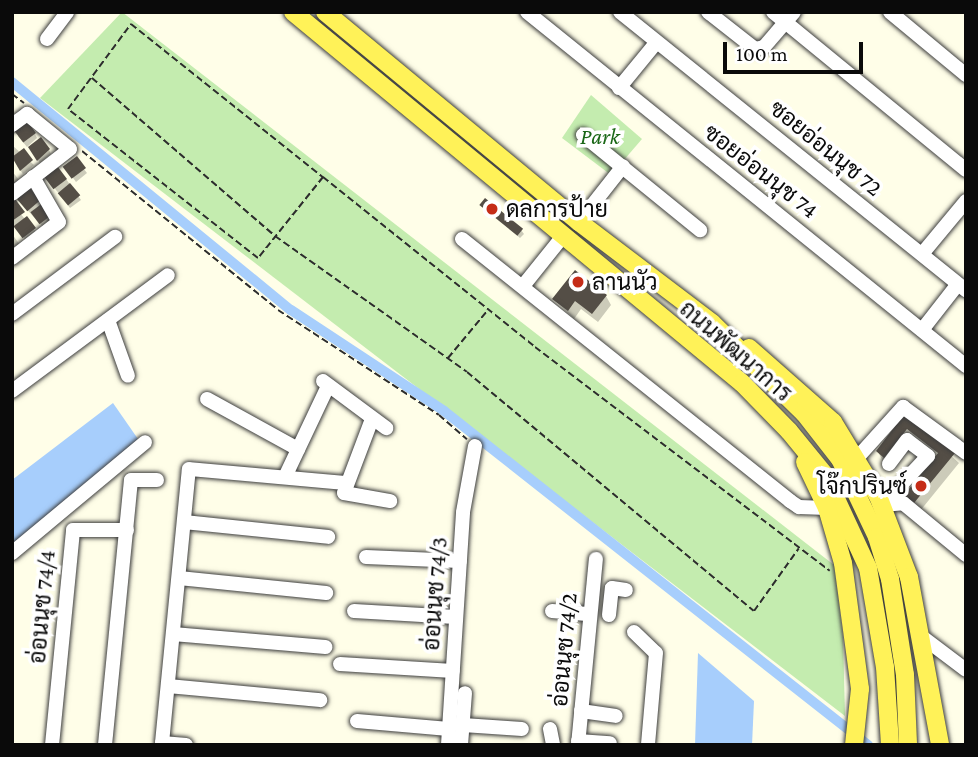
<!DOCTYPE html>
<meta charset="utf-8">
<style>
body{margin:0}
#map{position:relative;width:978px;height:757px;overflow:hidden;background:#fffee8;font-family:"Crimson Pro",Sarabun,serif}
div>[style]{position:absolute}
.green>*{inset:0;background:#c4ecaf}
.water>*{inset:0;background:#a7cefc}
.shadow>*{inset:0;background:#0003}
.canal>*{height:10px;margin:-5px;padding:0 5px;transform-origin:5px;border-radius:5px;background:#a7cefc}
.building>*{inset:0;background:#544e46;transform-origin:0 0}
.path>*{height:2px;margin-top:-1px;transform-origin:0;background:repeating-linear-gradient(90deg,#2c2c2c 0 7px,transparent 0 10.5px)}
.roads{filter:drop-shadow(0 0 2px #3d3d3d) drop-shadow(0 0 2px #3d3d3d)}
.minor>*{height:14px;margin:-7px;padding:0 7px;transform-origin:7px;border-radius:7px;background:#fff}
.major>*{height:18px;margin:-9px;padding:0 9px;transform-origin:9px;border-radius:9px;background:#fff258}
.dots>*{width:19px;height:19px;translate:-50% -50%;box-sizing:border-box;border:4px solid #fff;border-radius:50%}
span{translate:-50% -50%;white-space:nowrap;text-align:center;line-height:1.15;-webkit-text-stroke:7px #fff;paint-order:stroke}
.park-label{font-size:23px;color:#1a6716;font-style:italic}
.street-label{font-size:23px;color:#0a0a0a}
.poi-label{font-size:23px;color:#0a0a0a}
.left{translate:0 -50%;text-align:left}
.right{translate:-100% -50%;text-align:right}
.frame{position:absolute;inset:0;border:14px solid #0a0a0a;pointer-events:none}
.scale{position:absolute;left:723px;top:42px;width:140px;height:32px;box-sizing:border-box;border:4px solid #0a0a0a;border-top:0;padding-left:9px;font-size:21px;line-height:24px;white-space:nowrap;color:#0a0a0a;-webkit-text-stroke:5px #fff;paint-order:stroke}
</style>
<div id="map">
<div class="green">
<i style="clip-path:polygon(122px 12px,834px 565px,843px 637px,845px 716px,40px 98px)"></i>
<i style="clip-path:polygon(591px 95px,642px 139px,611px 175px,562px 138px)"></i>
</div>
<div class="water">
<i style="clip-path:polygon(113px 403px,138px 439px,12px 547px,12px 480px)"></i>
<i style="clip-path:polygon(698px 653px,754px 701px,752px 745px,695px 745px)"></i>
</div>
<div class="shadow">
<i style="clip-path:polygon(35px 134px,37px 138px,27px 147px,18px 136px)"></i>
<i style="clip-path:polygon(12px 145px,34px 165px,23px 174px,12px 158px)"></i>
<i style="clip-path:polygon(49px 150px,51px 154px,40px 163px,32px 152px)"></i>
<i style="clip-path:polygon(76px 159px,87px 173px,76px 182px,68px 171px)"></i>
<i style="clip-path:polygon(12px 171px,19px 180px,12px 186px)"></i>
<i style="clip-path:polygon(66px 179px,81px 200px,70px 208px,49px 181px)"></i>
<i style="clip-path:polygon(38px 201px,54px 219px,43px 227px,21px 203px)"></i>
<i style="clip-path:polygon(12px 204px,37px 233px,26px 241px,12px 222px)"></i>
<i style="clip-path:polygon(482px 205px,521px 230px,524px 234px,520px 238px)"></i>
<i style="clip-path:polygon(12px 234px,20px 245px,12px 251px)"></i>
<i style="clip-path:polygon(606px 296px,611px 305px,598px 322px,581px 309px,574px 319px,554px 299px)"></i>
<i style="clip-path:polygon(906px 414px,959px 463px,920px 511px,911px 504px,938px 457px,912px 437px,883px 461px,878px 452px)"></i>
</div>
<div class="canal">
<i style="left:12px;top:82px;width:360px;rotate:39.3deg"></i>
<i style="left:291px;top:310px;width:183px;rotate:33.4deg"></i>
<i style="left:444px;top:411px;width:540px;rotate:38.23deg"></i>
</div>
<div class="building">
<i style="left:27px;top:121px;width:15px;height:16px;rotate:53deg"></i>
<i style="clip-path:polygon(41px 137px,50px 149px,37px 161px,28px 147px)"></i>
<i style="clip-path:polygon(24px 148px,33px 160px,20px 171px,12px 157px)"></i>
<i style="left:77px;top:156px;width:15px;height:18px;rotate:53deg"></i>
<i style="left:58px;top:167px;width:15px;height:17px;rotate:53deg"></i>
<i style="left:70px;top:183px;width:16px;height:16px;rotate:50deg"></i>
<i style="left:30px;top:188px;width:16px;height:17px;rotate:50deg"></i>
<i style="left:485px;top:198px;width:49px;height:9px;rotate:39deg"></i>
<i style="clip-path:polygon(15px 199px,25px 212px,12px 221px,12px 202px)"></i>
<i style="left:44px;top:202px;width:15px;height:17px;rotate:53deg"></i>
<i style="left:27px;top:216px;width:15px;height:17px;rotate:53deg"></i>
<i style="clip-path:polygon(575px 270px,607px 295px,592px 314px,575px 301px,568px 311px,552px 299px)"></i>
<i style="clip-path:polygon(906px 412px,955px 453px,914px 503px,904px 495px,938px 453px,907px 429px,884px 458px,876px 451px)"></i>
</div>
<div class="path">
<i style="left:92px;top:78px;width:242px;rotate:40.8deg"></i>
<i style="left:275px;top:236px;width:235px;rotate:35.3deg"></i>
<i style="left:467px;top:372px;width:373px;rotate:39.8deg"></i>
<i style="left:754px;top:611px;width:77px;rotate:-54.5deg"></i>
<i style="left:12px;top:94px;width:15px;rotate:37deg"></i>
<i style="left:82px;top:151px;width:252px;rotate:39deg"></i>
<i style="left:278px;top:310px;width:192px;rotate:33.1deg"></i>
<i style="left:439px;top:415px;width:37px;rotate:41deg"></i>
<i style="left:323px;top:177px;width:104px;rotate:128.7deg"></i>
<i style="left:258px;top:258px;width:241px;rotate:-141.9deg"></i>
<i style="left:68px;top:109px;width:106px;rotate:-53.5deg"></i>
<i style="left:131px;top:24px;width:246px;rotate:38.6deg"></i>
<i style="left:323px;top:177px;width:272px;rotate:38.7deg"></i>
<i style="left:535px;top:347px;width:370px;rotate:37.2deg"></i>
<i style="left:448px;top:358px;width:61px;rotate:-50.3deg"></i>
</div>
<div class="roads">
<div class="minor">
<i style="left:527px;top:12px;width:564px;rotate:38.88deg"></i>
<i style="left:620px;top:12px;width:444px;rotate:38.8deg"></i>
<i style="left:708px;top:12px;width:60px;rotate:38.2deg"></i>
<i style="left:755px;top:49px;width:9px;rotate:-13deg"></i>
<i style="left:764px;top:47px;width:46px;rotate:-49.4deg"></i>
<i style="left:773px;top:12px;width:249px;rotate:39.3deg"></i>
<i style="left:890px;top:12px;width:99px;rotate:39.7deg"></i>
<i style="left:47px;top:39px;width:34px;rotate:-53deg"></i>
<i style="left:619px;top:88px;width:58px;rotate:-50.6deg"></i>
<i style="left:12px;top:125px;width:19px;rotate:-36deg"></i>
<i style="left:27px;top:114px;width:55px;rotate:39.1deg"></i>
<i style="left:70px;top:149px;width:73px;rotate:142.2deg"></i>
<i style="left:583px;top:135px;width:151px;rotate:39.1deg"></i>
<i style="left:579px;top:222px;width:71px;rotate:-51.8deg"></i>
<i style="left:462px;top:239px;width:420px;rotate:38.6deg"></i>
<i style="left:790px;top:501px;width:11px;rotate:34deg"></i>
<i style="left:799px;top:507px;width:28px;rotate:2deg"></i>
<i style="left:922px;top:254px;width:69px;rotate:-50.3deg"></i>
<i style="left:12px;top:258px;width:59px;rotate:-37.5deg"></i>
<i style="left:59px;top:222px;width:52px;rotate:-120deg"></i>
<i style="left:523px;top:286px;width:64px;rotate:-51.3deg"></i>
<i style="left:12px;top:314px;width:129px;rotate:-36.8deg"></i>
<i style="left:108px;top:320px;width:59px;rotate:70.3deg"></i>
<i style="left:922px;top:330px;width:58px;rotate:-52deg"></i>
<i style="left:323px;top:381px;width:79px;rotate:36.7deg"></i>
<i style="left:12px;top:391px;width:194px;rotate:-36.6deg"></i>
<i style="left:207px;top:399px;width:104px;rotate:28.8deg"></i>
<i style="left:372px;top:419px;width:79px;rotate:110.7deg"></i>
<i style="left:344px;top:493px;width:47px;rotate:9.9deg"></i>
<i style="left:857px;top:458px;width:69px;rotate:-48deg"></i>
<i style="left:903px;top:407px;width:78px;rotate:36.1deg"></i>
<i style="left:285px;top:477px;width:101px;rotate:-64.7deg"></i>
<i style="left:882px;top:505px;width:67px;rotate:-46.8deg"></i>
<i style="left:928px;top:456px;width:26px;rotate:-143deg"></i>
<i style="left:907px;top:440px;width:30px;rotate:127deg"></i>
<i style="left:882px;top:505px;width:21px;rotate:-5deg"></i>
<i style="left:903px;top:503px;width:82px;rotate:39.5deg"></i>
<i style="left:184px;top:522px;width:145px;rotate:5.9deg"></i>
<i style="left:12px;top:553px;width:173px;rotate:-39.8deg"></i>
<i style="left:366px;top:557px;width:94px;rotate:2.4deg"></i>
<i style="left:179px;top:578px;width:148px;rotate:5.8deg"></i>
<i style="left:354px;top:611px;width:102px;rotate:3.4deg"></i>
<i style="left:552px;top:611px;width:38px;rotate:5deg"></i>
<i style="left:609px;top:615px;width:27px;rotate:-84deg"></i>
<i style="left:612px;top:588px;width:14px;rotate:8deg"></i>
<i style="left:634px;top:632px;width:30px;rotate:44deg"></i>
<i style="left:656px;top:653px;width:92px;rotate:95deg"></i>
<i style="left:173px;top:634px;width:153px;rotate:4.9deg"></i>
<i style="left:921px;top:636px;width:56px;rotate:37.1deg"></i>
<i style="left:340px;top:664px;width:113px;rotate:3.5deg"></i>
<i style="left:168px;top:686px;width:153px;rotate:5.3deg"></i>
<i style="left:581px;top:711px;width:35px;rotate:8deg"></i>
<i style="left:357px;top:721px;width:92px;rotate:5deg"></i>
<i style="left:463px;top:725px;width:59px;rotate:3.9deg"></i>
<i style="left:550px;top:729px;width:16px;rotate:79deg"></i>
<i style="left:578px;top:741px;width:32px;rotate:4deg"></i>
<i style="left:52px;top:745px;width:216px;rotate:-84.4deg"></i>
<i style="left:73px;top:530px;width:54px"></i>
<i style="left:105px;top:745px;width:266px;rotate:-84.4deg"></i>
<i style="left:131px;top:480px;width:26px"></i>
<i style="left:186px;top:745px;width:24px;rotate:-175deg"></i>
<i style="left:162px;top:743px;width:275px;rotate:-84.4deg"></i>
<i style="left:189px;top:469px;width:158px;rotate:5.1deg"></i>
<i style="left:448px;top:745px;width:233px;rotate:-86.3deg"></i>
<i style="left:463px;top:512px;width:67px;rotate:-79.7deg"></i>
<i style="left:461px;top:745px;width:52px;rotate:-85.6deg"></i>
<i style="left:578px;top:745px;width:187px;rotate:-84.5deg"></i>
</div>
<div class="major">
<i style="left:293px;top:12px;width:582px;rotate:39.57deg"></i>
<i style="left:742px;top:383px;width:67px;rotate:45.6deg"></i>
<i style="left:789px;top:431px;width:57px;rotate:50.7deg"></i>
<i style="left:825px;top:475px;width:102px;rotate:65.2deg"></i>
<i style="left:868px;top:568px;width:100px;rotate:80.3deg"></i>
<i style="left:885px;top:667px;width:78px;rotate:86.3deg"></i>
<i style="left:325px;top:12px;width:330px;rotate:39.6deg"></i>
<i style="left:579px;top:222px;width:167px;rotate:37.2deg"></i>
<i style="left:712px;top:323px;width:129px;rotate:44.4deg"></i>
<i style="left:804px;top:413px;width:58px;rotate:52deg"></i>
<i style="left:840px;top:459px;width:86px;rotate:64.6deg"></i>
<i style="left:877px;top:537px;width:44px;rotate:72.8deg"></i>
<i style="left:890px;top:579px;width:97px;rotate:81.1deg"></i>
<i style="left:905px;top:675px;width:70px;rotate:87.5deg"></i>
<i style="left:749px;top:348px;width:112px;rotate:41.4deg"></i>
<i style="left:833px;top:422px;width:87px;rotate:58.7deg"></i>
<i style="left:878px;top:496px;width:87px;rotate:69.1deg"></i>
<i style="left:909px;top:577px;width:171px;rotate:79.5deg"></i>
<i style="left:805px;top:462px;width:51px;rotate:64.4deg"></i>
<i style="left:827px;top:508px;width:57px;rotate:73.8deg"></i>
<i style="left:843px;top:563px;width:127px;rotate:82.3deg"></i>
<i style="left:860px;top:689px;width:56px;rotate:96.1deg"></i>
</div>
</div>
<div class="dots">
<i style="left:492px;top:209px;background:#c52c17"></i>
<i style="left:578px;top:282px;background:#c52c17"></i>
<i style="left:921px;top:486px;background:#c52c17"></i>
</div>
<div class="park-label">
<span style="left:600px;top:136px">Park</span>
</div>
<div class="street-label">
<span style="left:826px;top:148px;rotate:39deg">ซอยอ่อนนุช 72</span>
<span style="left:761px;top:171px;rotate:38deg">ซอยอ่อนนุช 74</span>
<span style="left:736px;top:351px;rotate:41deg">ถนนพัฒนาการ</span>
<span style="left:435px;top:594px;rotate:-86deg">อ่อนนุช 74/3</span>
<span style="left:42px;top:607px;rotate:-85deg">อ่อนนุช 74/4</span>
<span style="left:564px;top:650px;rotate:-85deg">อ่อนนุช 74/2</span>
</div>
<div class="poi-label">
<span class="left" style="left:506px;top:209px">ดลการป้าย</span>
<span class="left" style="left:592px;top:282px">ลานนัว</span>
<span class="right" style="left:907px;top:486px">โจ๊กปรินซ์</span>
</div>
<div class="frame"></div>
<div class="scale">100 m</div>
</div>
